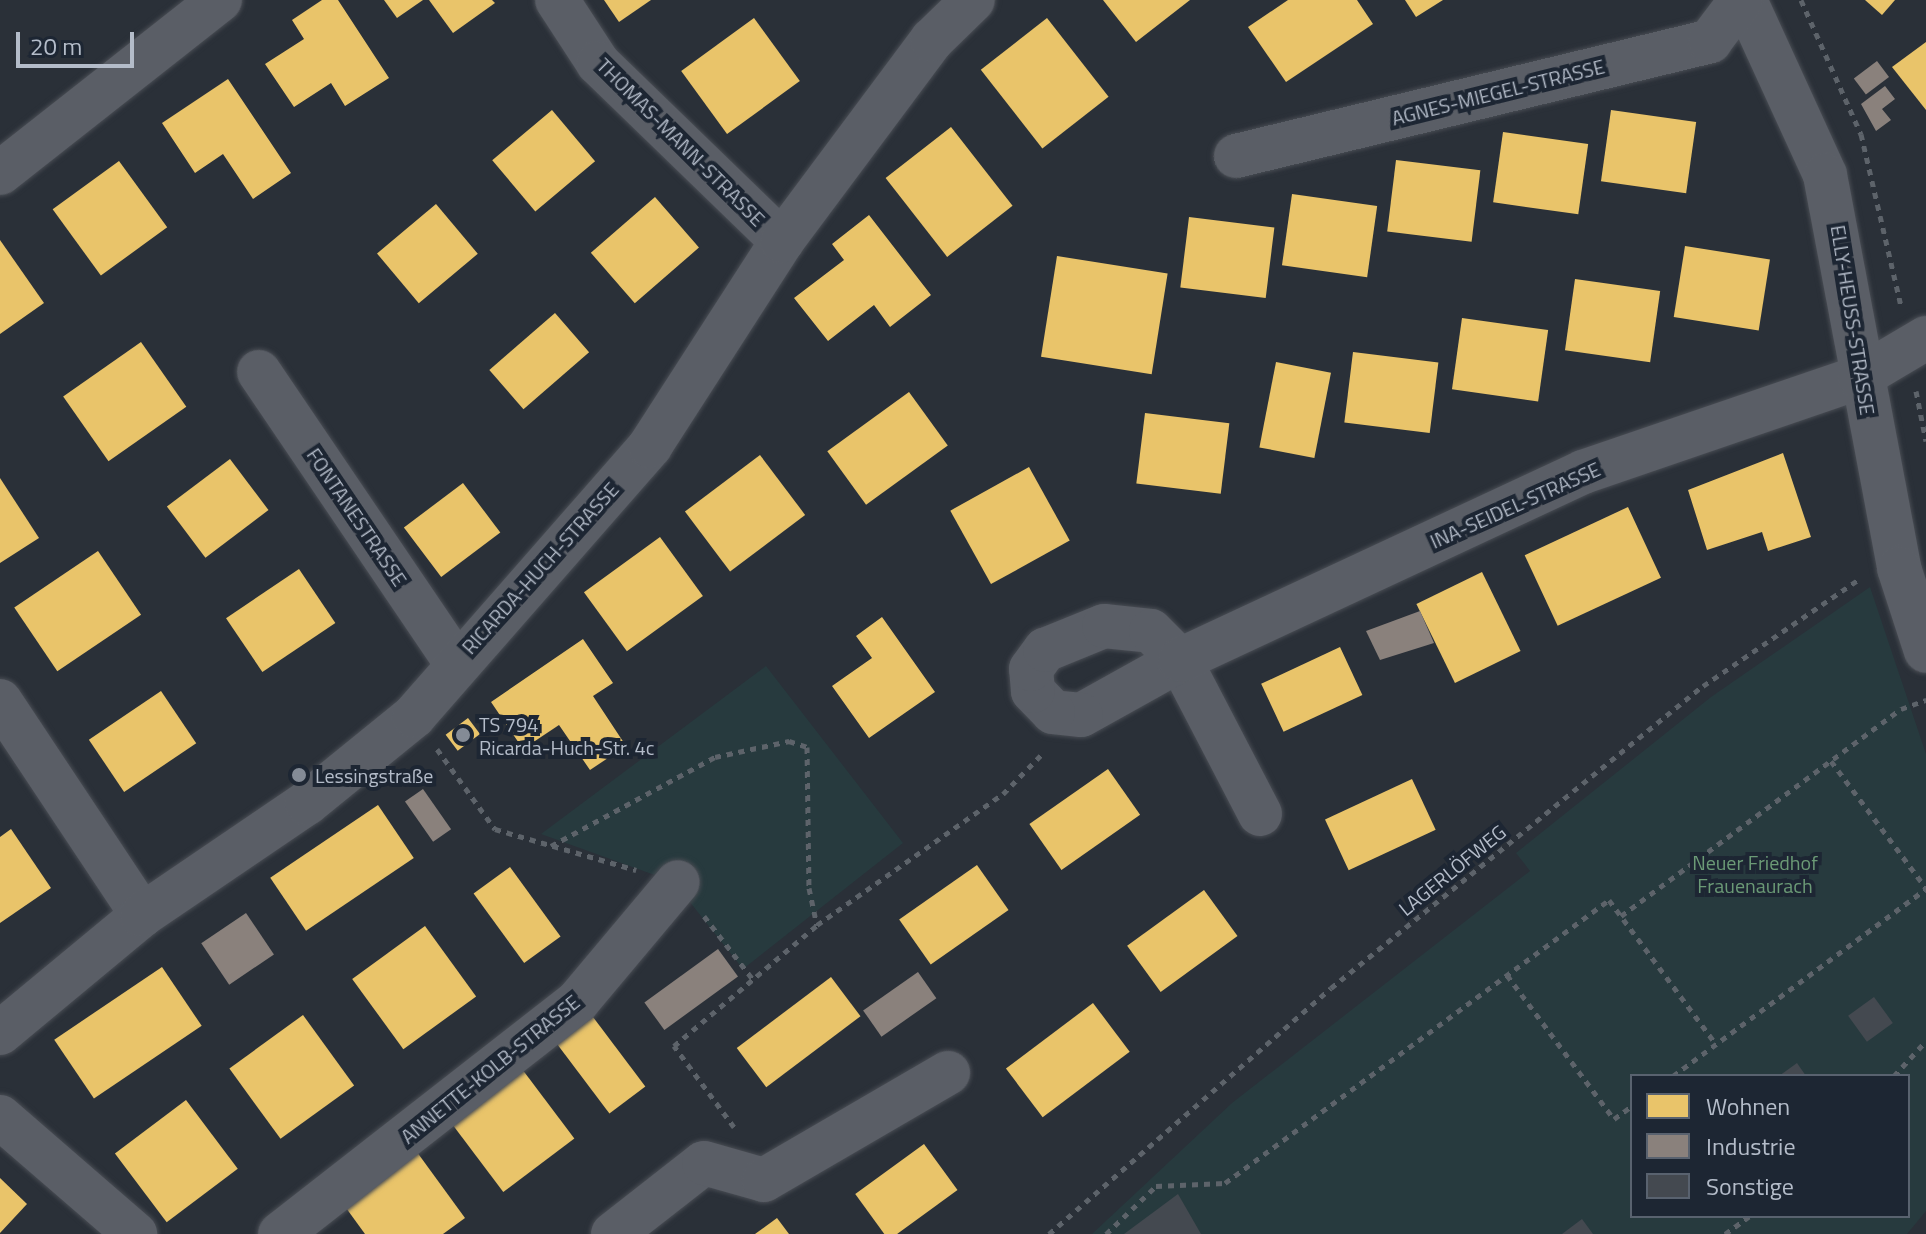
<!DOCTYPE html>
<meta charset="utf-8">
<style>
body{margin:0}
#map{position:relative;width:1926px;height:1234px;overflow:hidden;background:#2a3038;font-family:"Titillium Web",sans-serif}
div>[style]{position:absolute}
.green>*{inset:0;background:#273a3e}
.homes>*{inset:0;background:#e9c46a;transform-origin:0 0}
.industry>*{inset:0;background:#8a817c;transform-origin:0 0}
.building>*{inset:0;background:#444950;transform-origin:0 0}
.path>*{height:5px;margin-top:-2.5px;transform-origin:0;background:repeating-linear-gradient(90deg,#5d636a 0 6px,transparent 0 12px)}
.roads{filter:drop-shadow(0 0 2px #484c53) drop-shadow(0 0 2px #484c53)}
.street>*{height:44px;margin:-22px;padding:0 22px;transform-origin:22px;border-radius:22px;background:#5a5e66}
.dots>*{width:22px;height:22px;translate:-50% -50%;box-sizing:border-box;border:4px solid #1d2633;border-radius:50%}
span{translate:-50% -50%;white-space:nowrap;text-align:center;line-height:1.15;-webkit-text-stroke:8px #1d2633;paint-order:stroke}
.street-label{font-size:20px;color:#b4bcc9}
.poi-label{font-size:20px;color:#b4bcc9}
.left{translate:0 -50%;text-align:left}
.park-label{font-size:20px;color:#6b9a76}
.legend{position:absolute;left:1630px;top:1074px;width:280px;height:144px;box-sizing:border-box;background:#1d2633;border:2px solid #59626f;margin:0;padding:10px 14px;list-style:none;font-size:24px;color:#b4bcc9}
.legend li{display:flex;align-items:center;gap:16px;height:40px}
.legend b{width:40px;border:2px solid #59626f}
.scale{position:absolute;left:16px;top:32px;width:118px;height:36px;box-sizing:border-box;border:4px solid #b4bcc9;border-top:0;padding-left:10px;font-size:24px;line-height:28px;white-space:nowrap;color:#b4bcc9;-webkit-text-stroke:6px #1d2633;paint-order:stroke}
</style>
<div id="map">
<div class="green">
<i style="clip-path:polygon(evenodd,1870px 587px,1926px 754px,1926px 1211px,1907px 1234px,1092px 1234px,1232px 1103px,1530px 871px,1516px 853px,1711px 697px,1870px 587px,1632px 1076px,1908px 1076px,1908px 1216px,1632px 1216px,1632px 1076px)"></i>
<i style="clip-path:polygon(766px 666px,903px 843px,743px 969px,674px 882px,541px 834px)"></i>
</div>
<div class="homes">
<i style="clip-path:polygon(322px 0,338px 0,389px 78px,345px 106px,331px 83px,294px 107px,265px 64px,304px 39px,292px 20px)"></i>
<i style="clip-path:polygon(384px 0,423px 0,397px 18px)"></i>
<i style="clip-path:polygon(429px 0,492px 0,495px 3px,453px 33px)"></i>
<i style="clip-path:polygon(604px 0,651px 0,619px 22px)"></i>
<i style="clip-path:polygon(1103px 0,1190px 0,1136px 42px)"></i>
<i style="clip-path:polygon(1288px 0,1357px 0,1373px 24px,1286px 82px,1248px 27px)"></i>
<i style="clip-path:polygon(1405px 0,1443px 0,1416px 17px)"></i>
<i style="clip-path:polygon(1865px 0,1895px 0,1882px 15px)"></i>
<i style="left:754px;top:18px;width:78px;height:90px;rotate:54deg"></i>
<i style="left:1047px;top:18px;width:100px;height:84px;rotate:52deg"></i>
<i style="clip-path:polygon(1926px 42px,1926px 110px,1892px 67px)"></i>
<i style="clip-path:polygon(228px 79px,291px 173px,253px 199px,223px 154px,195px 173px,162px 123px)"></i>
<i style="left:552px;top:110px;width:67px;height:78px;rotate:50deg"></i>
<i style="left:1611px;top:110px;width:86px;height:72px;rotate:8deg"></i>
<i style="left:951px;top:127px;width:100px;height:83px;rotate:52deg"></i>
<i style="left:1503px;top:132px;width:86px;height:71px;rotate:8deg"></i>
<i style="left:1396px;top:160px;width:85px;height:72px;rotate:7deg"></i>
<i style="left:119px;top:161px;width:82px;height:82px;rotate:54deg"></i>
<i style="left:1292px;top:194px;width:86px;height:72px;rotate:8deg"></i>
<i style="left:655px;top:197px;width:67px;height:85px;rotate:49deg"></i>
<i style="left:436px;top:204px;width:65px;height:77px;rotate:50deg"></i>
<i style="clip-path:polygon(869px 215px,931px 295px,890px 327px,874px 305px,828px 341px,794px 298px,844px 260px,832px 244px)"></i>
<i style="left:1189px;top:217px;width:86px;height:71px;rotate:7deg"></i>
<i style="clip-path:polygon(0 240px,44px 303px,0 334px)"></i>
<i style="left:1685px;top:246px;width:86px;height:72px;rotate:9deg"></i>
<i style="left:1057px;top:256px;width:112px;height:102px;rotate:9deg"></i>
<i style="left:1575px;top:279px;width:86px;height:72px;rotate:8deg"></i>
<i style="left:555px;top:313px;width:52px;height:87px;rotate:49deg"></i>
<i style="left:1462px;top:318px;width:87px;height:72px;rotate:8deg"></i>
<i style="left:141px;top:342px;width:79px;height:95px;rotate:55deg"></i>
<i style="left:1353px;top:352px;width:86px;height:71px;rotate:7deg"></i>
<i style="left:1276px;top:362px;width:56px;height:87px;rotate:11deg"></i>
<i style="left:909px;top:392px;width:66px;height:101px;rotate:54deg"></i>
<i style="left:1145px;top:413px;width:85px;height:71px;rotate:7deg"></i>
<i style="clip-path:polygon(1783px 453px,1811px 537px,1768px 551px,1762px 532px,1707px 550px,1688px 490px)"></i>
<i style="left:760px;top:455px;width:75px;height:94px;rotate:53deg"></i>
<i style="left:230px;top:459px;width:64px;height:79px;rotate:53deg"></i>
<i style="left:1029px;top:467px;width:84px;height:90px;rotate:61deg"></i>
<i style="clip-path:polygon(0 478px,39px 538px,0 563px)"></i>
<i style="left:463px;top:483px;width:62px;height:74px;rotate:53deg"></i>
<i style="left:1628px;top:507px;width:78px;height:114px;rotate:65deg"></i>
<i style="left:660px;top:537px;width:73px;height:94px;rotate:54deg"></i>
<i style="left:98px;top:551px;width:77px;height:101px;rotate:56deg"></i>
<i style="left:299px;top:569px;width:65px;height:88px;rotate:56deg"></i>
<i style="left:1482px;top:572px;width:88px;height:73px;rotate:64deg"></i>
<i style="clip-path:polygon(882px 617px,935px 692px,869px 738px,832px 686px,872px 658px,856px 636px)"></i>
<i style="clip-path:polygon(583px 639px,613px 683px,593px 696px,626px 746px,590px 770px,559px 725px,523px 749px,491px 702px)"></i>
<i style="left:1340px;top:647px;width:53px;height:87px;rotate:65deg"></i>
<i style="left:161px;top:691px;width:63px;height:87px;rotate:56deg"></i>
<i style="left:468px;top:718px;width:20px;height:28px;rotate:53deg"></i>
<i style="left:1108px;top:769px;width:56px;height:96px;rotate:55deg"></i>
<i style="left:1412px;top:779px;width:56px;height:96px;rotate:65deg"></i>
<i style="left:378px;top:805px;width:64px;height:130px;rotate:56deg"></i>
<i style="clip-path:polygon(11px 829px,51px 888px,0 923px,0 837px)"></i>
<i style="left:977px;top:865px;width:55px;height:95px;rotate:55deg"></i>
<i style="left:510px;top:867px;width:86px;height:45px;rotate:54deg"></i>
<i style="left:1204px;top:890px;width:57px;height:95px;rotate:54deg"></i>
<i style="left:425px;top:926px;width:87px;height:90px;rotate:54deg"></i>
<i style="left:162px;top:967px;width:71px;height:130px;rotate:56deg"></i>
<i style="left:831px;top:977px;width:49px;height:118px;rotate:53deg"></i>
<i style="left:1093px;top:1003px;width:61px;height:109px;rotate:53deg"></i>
<i style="left:303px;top:1015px;width:87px;height:91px;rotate:54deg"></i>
<i style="left:593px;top:1017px;width:87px;height:45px;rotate:53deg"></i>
<i style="left:522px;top:1069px;width:87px;height:89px;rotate:53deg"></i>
<i style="left:186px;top:1100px;width:86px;height:89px;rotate:53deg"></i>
<i style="left:924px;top:1144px;width:57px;height:85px;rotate:54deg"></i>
<i style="clip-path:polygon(414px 1148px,465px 1218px,443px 1234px,365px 1234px,341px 1201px)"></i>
<i style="clip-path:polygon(0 1178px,27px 1204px,0 1233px)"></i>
<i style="clip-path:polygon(777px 1218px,789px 1234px,755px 1234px)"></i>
</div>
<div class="industry">
<i style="left:1877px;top:61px;width:20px;height:29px;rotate:53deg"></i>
<i style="clip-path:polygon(1885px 86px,1895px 99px,1882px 109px,1891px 120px,1876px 131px,1861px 104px)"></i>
<i style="clip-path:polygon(1420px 611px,1434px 643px,1380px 660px,1366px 631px)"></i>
<i style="left:423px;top:789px;width:49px;height:22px;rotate:55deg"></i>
<i style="left:246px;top:913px;width:50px;height:54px;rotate:56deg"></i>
<i style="left:718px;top:949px;width:34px;height:91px;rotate:54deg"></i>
<i style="left:918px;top:972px;width:32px;height:67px;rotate:55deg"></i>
</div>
<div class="building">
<i style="left:1874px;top:997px;width:32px;height:32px;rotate:54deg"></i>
<i style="clip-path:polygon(1797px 1063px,1806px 1076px,1779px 1076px)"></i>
<i style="clip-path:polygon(1178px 1194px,1201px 1234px,1124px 1234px)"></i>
<i style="clip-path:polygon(1582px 1219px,1593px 1234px,1562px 1234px)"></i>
</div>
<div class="path">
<i style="left:1801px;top:0;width:147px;rotate:65.9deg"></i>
<i style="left:1861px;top:134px;width:177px;rotate:76.9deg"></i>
<i style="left:1916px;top:391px;width:51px;rotate:78.7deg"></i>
<i style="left:437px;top:749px;width:99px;rotate:54.1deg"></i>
<i style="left:495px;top:829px;width:147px;rotate:16.2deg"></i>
<i style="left:1831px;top:761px;width:159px;rotate:53.2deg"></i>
<i style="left:551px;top:846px;width:187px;rotate:-28.5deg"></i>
<i style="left:715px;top:757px;width:76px;rotate:-12.2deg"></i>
<i style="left:789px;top:741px;width:19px;rotate:18deg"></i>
<i style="left:807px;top:747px;width:141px;rotate:89.2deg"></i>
<i style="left:809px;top:888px;width:38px;rotate:78deg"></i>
<i style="left:704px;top:916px;width:83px;rotate:52.3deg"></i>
<i style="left:1621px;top:916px;width:348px;rotate:-36.5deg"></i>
<i style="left:1901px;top:709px;width:27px;rotate:-20deg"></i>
<i style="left:1507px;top:975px;width:179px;rotate:53.4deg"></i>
<i style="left:1614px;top:1119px;width:22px;rotate:-36deg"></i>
<i style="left:1673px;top:1076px;width:315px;rotate:-36.5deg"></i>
<i style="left:1894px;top:1076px;width:47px;rotate:-47.6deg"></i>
<i style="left:734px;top:1127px;width:101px;rotate:-126.5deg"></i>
<i style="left:674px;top:1046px;width:187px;rotate:-40.2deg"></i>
<i style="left:817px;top:925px;width:228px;rotate:-35.2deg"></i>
<i style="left:1003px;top:794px;width:59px;rotate:-45.7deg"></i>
<i style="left:1049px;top:1234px;width:374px;rotate:-41.1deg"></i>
<i style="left:1331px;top:988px;width:479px;rotate:-39.1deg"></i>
<i style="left:1703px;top:686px;width:189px;rotate:-34.4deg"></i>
<i style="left:1106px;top:1234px;width:69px;rotate:-43.8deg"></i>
<i style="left:1156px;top:1186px;width:69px;rotate:-2.5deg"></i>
<i style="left:1225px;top:1183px;width:477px;rotate:-36.4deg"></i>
<i style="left:1609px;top:900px;width:179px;rotate:53.4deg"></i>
<i style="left:1725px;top:1234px;width:31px;rotate:-36deg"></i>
</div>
<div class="roads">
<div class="street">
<i style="left:557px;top:0;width:75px;rotate:56.9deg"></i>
<i style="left:598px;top:63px;width:256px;rotate:44.1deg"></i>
<i style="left:1745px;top:0;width:192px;rotate:65.4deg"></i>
<i style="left:1825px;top:175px;width:400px;rotate:79.3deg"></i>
<i style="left:1899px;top:568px;width:87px;rotate:72deg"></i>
<i style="left:1236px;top:156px;width:488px;rotate:-13.6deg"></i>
<i style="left:1710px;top:41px;width:51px;rotate:-52.9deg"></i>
<i style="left:0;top:173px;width:280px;rotate:-38.2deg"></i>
<i style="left:259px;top:372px;width:350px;rotate:55.9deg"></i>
<i style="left:0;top:701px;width:257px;rotate:56.4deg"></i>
<i style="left:1260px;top:814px;width:174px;rotate:-117.5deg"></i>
<i style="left:1180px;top:660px;width:113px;rotate:150.9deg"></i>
<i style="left:1081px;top:715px;width:28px;rotate:-174deg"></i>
<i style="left:1053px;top:712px;width:29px;rotate:-134deg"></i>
<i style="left:1033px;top:691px;width:22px;rotate:-95deg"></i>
<i style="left:1031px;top:669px;width:24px;rotate:-54deg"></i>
<i style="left:1045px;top:650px;width:64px;rotate:-22.1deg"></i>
<i style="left:1104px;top:626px;width:47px;rotate:6.1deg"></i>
<i style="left:1151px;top:631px;width:41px;rotate:45deg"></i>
<i style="left:1180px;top:660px;width:445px;rotate:-25deg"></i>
<i style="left:1583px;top:472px;width:293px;rotate:-18.9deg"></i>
<i style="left:1860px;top:377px;width:77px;rotate:-30.6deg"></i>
<i style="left:0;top:1033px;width:185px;rotate:-39.7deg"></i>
<i style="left:142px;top:915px;width:199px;rotate:-34.2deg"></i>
<i style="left:307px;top:803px;width:138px;rotate:-39.1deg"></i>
<i style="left:414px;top:716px;width:359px;rotate:-48.8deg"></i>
<i style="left:650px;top:446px;width:244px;rotate:-57.2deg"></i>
<i style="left:782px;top:241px;width:251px;rotate:-53.3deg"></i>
<i style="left:932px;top:40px;width:57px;rotate:-44.3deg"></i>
<i style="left:0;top:1117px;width:179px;rotate:40.9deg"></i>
<i style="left:280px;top:1234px;width:378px;rotate:-38deg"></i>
<i style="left:578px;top:1001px;width:155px;rotate:-50deg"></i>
<i style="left:613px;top:1234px;width:115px;rotate:-38deg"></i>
<i style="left:704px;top:1163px;width:62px;rotate:15.8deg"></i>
<i style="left:764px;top:1180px;width:213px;rotate:-30.2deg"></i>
</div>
</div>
<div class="dots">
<i style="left:463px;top:735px;background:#848b96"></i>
<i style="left:299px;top:775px;background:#848b96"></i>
</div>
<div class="street-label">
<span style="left:1498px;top:92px;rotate:-14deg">AGNES-MIEGEL-STRASSE</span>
<span style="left:681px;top:142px;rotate:45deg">THOMAS-MANN-STRASSE</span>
<span style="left:1853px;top:320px;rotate:81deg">ELLY-HEUSS-STRASSE</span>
<span style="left:1515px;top:505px;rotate:-24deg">INA-SEIDEL-STRASSE</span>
<span style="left:357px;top:517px;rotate:56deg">FONTANESTRASSE</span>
<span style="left:540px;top:568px;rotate:-48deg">RICARDA-HUCH-STRASSE</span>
<span style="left:1452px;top:870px;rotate:-39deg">LAGERLÖFWEG</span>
<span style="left:490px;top:1069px;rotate:-39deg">ANNETTE-KOLB-STRASSE</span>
</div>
<div class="poi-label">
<span class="left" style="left:479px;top:736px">TS 794<br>Ricarda-Huch-Str. 4c</span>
<span class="left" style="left:315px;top:775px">Lessingstraße</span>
</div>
<div class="park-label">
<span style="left:1755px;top:874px">Neuer Friedhof<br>Frauenaurach</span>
</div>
<ul class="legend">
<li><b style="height:22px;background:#e9c46a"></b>Wohnen</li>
<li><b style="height:22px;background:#8a817c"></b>Industrie</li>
<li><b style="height:22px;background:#444950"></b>Sonstige</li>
</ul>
<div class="scale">20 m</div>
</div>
